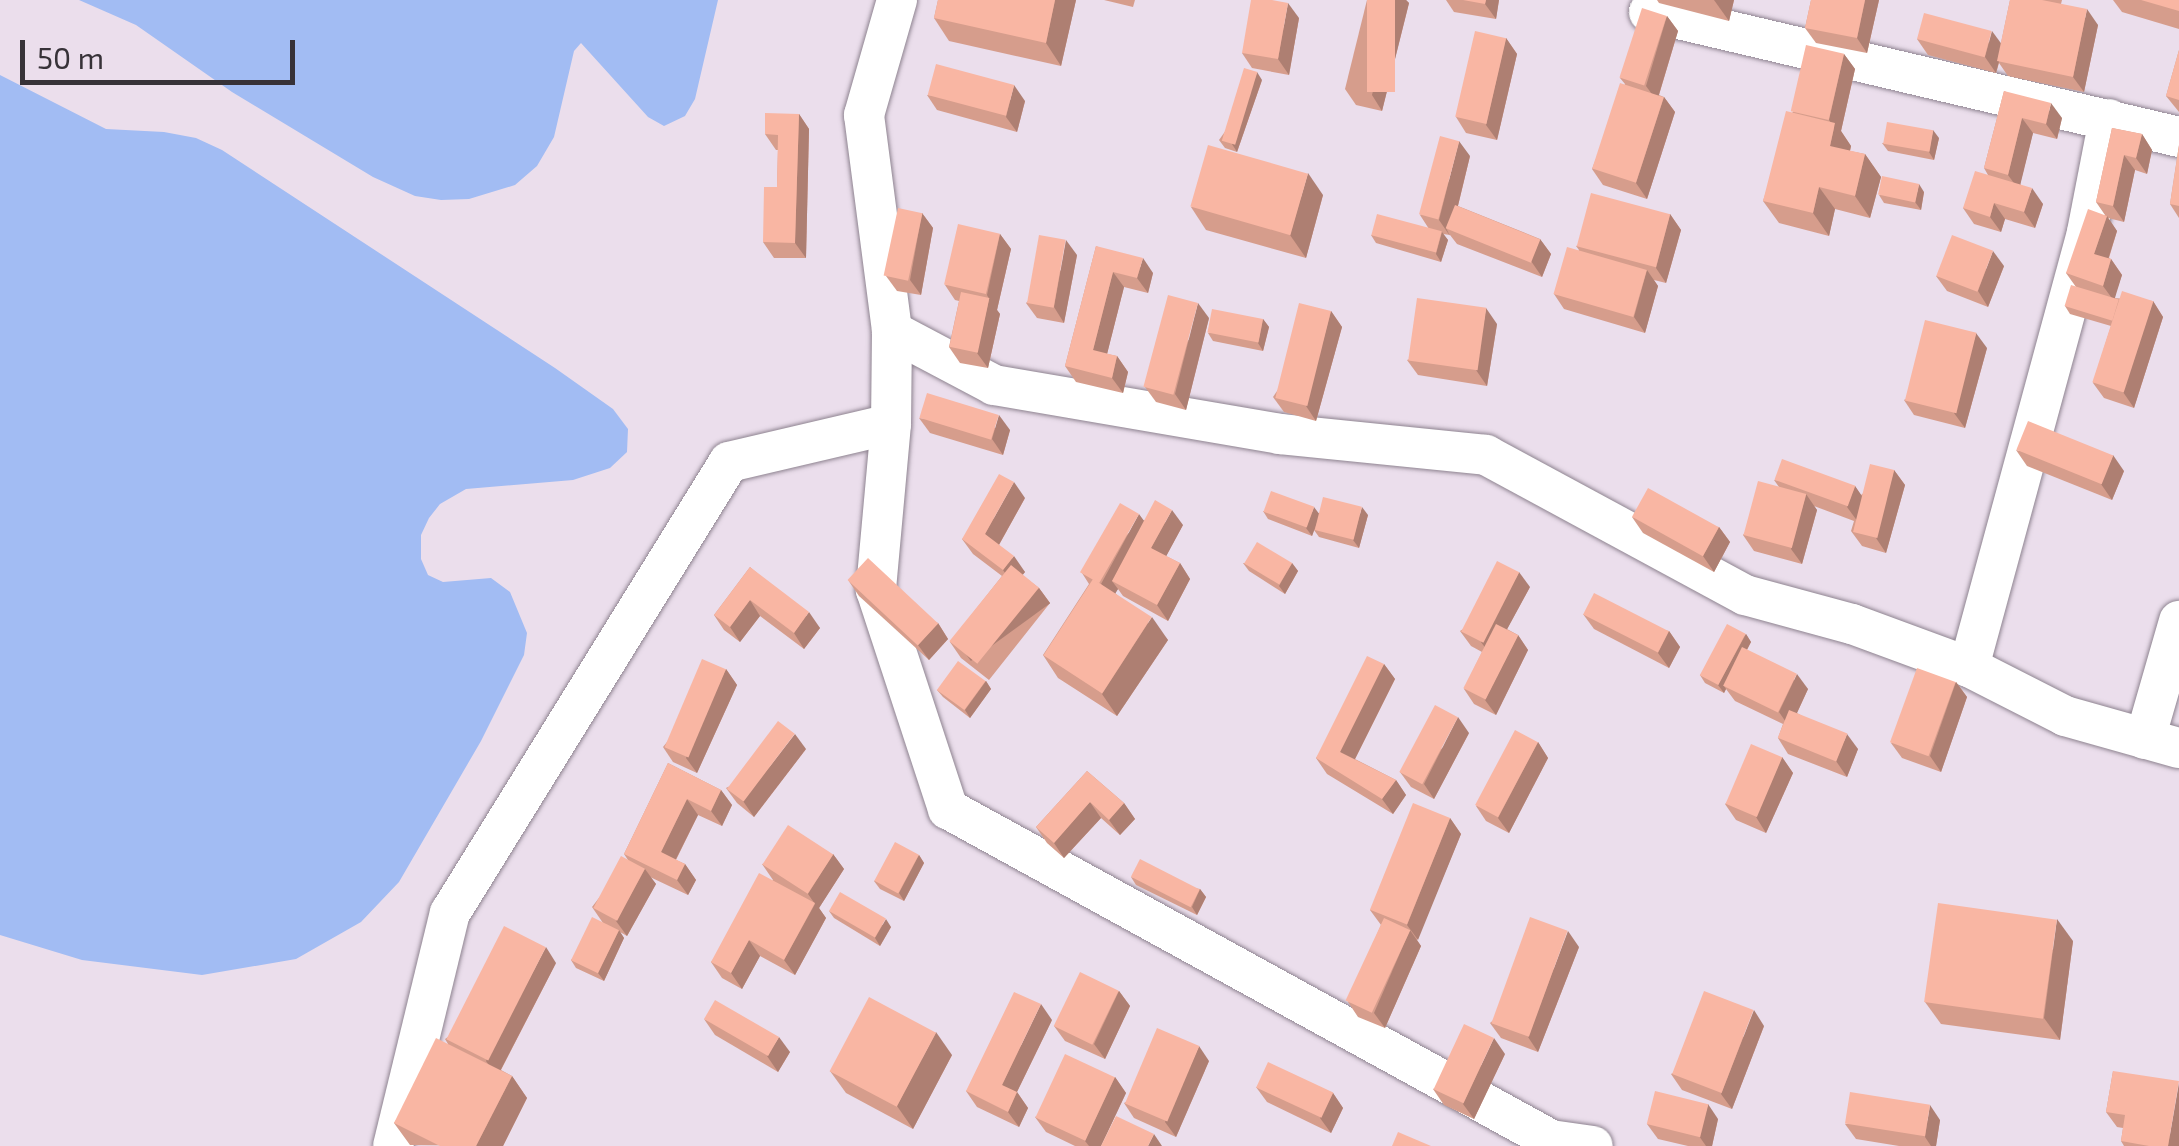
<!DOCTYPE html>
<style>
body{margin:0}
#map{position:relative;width:2179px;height:1146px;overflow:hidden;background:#ebdeec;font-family:"Exo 2",sans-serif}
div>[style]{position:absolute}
.water>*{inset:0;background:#a2bcf3}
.roads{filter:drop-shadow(0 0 2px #8e8390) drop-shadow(0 0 2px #8e8390)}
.minor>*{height:40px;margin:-20px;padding:0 20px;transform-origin:20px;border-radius:20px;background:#fff}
.wall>*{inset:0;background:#d69d8c}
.shaded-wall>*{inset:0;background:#ae7f72;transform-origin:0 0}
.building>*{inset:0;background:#f9b6a3;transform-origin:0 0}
span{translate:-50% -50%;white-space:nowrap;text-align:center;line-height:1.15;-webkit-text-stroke:9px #ebdeec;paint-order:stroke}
.scale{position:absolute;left:20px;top:40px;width:275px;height:45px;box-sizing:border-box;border:5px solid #373238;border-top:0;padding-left:12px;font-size:30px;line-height:35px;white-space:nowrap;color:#373238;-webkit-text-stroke:8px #ebdeec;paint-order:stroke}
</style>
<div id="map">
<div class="water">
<i style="clip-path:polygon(79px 0,718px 0,695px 99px,685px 116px,664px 126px,648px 117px,581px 43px,574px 51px,554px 137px,537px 166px,515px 185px,469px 199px,441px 200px,415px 196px,373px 177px,232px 92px,136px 25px)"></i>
<i style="clip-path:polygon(0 75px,106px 129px,164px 132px,196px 138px,222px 150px,555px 368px,613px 409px,628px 429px,627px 452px,610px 468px,573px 480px,466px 489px,440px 504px,429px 518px,421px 535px,421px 559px,428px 575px,443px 582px,491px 578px,510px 592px,527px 633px,524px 655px,481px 741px,399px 882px,361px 922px,296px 959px,202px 975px,82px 960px,0 935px)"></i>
</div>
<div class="roads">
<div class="minor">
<i style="left:897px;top:0;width:120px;rotate:106deg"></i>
<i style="left:864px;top:115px;width:218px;rotate:82.6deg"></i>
<i style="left:892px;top:331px;width:93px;rotate:90.6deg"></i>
<i style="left:891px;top:424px;width:167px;rotate:95.2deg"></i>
<i style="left:876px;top:590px;width:231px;rotate:71.8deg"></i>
<i style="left:948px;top:809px;width:688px;rotate:28.76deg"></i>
<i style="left:1551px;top:1140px;width:42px;rotate:8.1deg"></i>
<i style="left:1649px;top:12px;width:545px;rotate:13.27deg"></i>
<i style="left:892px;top:331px;width:115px;rotate:27.9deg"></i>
<i style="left:994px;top:385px;width:290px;rotate:9.7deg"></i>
<i style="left:1280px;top:434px;width:207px;rotate:5.8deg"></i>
<i style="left:1486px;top:455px;width:294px;rotate:28.4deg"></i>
<i style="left:1745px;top:595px;width:111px;rotate:15.2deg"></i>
<i style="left:1852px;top:624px;width:125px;rotate:20.2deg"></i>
<i style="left:1969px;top:667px;width:108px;rotate:27deg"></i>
<i style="left:2065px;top:716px;width:118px;rotate:15.7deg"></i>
<i style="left:1969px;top:667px;width:451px;rotate:-74.8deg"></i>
<i style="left:2087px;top:232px;width:115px;rotate:-79deg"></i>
<i style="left:2145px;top:739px;width:123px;rotate:-73.9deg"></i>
<i style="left:393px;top:1146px;width:240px;rotate:-76.3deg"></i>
<i style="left:450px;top:913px;width:530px;rotate:-58.26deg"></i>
<i style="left:729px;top:462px;width:166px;rotate:-13.2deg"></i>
</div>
</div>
<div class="wall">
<i style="clip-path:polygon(938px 0,1076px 0,1061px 66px,949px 41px,934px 18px)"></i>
<i style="clip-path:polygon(1104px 0,1135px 0,1133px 7px)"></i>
<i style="clip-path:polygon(1367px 0,1406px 0,1409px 3px,1382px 111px,1356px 105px,1345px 89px)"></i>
<i style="clip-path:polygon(1446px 0,1499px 0,1496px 19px,1454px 12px)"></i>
<i style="clip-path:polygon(1657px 0,1734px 0,1729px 21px,1659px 3px)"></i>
<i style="clip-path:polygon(1811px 0,1879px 0,1867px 53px,1816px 43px,1805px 28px)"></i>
<i style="clip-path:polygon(2010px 0,2062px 0,2061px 4px,2098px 25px,2084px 92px,2008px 76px,1999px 63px,1996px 73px,1928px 55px,1917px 39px,2001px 43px)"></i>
<i style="clip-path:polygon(2113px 0,2179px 0,2179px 29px,2122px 12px)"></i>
<i style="clip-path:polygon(1667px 16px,1678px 31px,1659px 95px,1664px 97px,1675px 112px,1647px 199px,1603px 185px,1592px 169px,1625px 84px,1620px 78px)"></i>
<i style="clip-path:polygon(1299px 18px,1289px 75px,1252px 68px,1242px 53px)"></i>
<i style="clip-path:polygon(1506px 38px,1517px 54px,1497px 140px,1466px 133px,1456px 117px)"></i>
<i style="clip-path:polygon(2179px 50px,2179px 112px,2166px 96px)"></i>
<i style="clip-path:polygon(1844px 54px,1855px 69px,1841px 131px,1851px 146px,1850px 151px,1865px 154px,1881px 177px,1870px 218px,1835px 209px,1829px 236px,1779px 223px,1763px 201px,1792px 113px)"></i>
<i style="clip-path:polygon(1262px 80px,1237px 152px,1225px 148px,1219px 140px)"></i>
<i style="clip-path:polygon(2004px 91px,2062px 118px,2057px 139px,2033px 133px,2020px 184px,2043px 204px,2035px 228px,2005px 219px,2001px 232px,1974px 224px,1963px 208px,1988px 175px,1984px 168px)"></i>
<i style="clip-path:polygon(927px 95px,1025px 101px,1017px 132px,937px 110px)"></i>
<i style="clip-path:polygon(799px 114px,809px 129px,806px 258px,774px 258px,763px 242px,777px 187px,778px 150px,776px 150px,765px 134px)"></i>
<i style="clip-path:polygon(2112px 128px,2142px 134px,2152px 150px,2147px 174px,2135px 170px,2124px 222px,2108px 218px,2117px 231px,2109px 258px,2111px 259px,2122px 275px,2114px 298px,2153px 301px,2163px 317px,2134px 408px,2104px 398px,2093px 383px,2111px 326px,2070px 314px,2065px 306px,2076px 287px,2066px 273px,2105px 215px,2096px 202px)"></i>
<i style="clip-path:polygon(1939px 138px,1934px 160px,1888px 151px,1882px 143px)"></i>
<i style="clip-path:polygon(2179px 145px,2179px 218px,2170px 204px)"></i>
<i style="clip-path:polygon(1470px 156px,1458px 206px,1540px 239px,1551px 254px,1542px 277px,1457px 244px,1450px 235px,1443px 234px,1448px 240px,1441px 262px,1376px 243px,1371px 235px,1429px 229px,1420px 215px)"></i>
<i style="clip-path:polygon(1924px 192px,1921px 210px,1884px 203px,1879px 195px)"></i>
<i style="clip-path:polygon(1323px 195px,1306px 258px,1206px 230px,1191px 207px)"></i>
<i style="clip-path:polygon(922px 213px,933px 228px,921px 295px,897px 291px,886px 276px)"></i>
<i style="clip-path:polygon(1670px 214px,1681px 230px,1666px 283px,1654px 280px,1658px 286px,1645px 333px,1564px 309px,1554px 294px,1579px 250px,1576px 246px)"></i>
<i style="clip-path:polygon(1000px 234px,1011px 249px,997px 310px,1000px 314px,988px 368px,960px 363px,949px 347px,959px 301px,955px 300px,945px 285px)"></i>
<i style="clip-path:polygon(1096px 246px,1153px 273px,1148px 293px,1124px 287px,1107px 354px,1117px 356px,1128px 372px,1123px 393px,1076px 382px,1065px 366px)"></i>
<i style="clip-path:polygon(1077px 255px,1064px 323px,1037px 318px,1026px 303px)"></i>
<i style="clip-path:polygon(2004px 266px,1988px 307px,1947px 291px,1936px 276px)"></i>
<i style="clip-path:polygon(1331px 311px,1342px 327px,1316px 421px,1284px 412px,1273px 397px)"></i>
<i style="clip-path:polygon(1209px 318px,1186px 410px,1156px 402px,1145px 387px)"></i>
<i style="clip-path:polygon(1263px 319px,1269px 327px,1263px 351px,1213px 341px,1208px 333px)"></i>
<i style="clip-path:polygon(1497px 324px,1487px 386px,1418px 375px,1407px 360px)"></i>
<i style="clip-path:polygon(1987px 348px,1965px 428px,1914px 415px,1904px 400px)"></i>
<i style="clip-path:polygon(919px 418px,1010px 430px,1003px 455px,930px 433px)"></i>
<i style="clip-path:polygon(2016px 450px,2124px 471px,2112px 500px,2027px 466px)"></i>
<i style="clip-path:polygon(1894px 470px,1905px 485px,1886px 553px,1862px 546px,1851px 531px,1854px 521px,1814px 506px,1817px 510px,1802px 564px,1754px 551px,1743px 535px,1779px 487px,1774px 480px,1855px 486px,1861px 495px)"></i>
<i style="clip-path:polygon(1025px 498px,999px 545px,1025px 572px,1022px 575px,1039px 588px,1050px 603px,989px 680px,961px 658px,950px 642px,1002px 576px,973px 554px,962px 539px)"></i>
<i style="clip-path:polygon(1263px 511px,1318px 513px,1368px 515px,1359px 548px,1319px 537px,1314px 530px,1312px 536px,1268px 519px)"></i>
<i style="clip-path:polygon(1632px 517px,1719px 527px,1730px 542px,1714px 572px,1643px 533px)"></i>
<i style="clip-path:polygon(1144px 520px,1183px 525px,1166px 556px,1180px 563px,1190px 579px,1168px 621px,1123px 596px,1118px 589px,1115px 593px,1168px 640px,1117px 716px,1058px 678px,1043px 655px,1089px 584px,1082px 573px)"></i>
<i style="clip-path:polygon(1243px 563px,1292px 563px,1298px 571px,1285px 594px,1249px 571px)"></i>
<i style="clip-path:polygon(750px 567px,820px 628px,804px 649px,760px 616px,740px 642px,724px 630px,714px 615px)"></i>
<i style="clip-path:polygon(848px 580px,938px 623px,948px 639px,929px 660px,859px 596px)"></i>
<i style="clip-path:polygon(1530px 587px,1507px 629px,1518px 635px,1528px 650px,1496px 715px,1474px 704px,1464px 689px,1482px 652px,1471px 646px,1460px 631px)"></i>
<i style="clip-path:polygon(1583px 614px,1669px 631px,1680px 647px,1669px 668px,1594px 629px)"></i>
<i style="clip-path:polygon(1746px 634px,1751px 642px,1747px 650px,1808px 689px,1797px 713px,1858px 749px,1847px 777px,1788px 754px,1778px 738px,1783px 724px,1735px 701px,1726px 689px,1724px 693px,1705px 683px,1700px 675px)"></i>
<i style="clip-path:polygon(1384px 664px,1395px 679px,1355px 759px,1396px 780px,1406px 795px,1393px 814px,1327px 774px,1316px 758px)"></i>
<i style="clip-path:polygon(726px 669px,737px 685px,697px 773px,673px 762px,663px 747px)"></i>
<i style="clip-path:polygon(986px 681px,991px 689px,970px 718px,943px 697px,937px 690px)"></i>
<i style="clip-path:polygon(1956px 682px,1967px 697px,1941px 772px,1902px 758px,1891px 743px)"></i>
<i style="clip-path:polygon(1469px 733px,1434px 799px,1411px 787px,1400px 772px)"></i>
<i style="clip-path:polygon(1538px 742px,1548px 758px,1509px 833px,1486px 821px,1476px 806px)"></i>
<i style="clip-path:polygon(806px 749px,754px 817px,737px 803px,726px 788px)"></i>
<i style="clip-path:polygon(1782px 757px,1793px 773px,1766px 833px,1736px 820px,1725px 804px)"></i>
<i style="clip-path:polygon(668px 763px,721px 790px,732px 805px,722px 826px,698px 815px,676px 860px,685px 864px,696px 880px,688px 895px,650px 877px,656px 884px,627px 936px,620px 932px,624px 938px,604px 981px,576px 968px,571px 960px,603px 923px,592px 907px,628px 860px,624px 854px)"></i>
<i style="clip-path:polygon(1087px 771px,1124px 803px,1135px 819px,1120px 835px,1101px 818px,1064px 858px,1047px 843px,1036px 827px)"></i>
<i style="clip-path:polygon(1450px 818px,1461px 834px,1417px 940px,1421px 946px,1385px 1028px,1358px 1017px,1348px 1002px,1381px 925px,1370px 910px)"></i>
<i style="clip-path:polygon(833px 854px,844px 869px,819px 908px,826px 918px,795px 975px,760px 956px,742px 989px,722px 978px,711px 962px,773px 880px,762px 864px)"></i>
<i style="clip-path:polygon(919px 855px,924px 863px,904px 901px,880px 889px,874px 881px)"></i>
<i style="clip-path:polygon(1131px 877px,1200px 889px,1206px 897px,1197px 915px,1136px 885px)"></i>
<i style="clip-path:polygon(829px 911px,891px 927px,880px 946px,834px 918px)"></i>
<i style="clip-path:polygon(2073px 941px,2060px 1040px,1941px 1024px,1925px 1002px)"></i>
<i style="clip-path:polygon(1579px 947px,1538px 1052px,1501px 1038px,1490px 1023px)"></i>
<i style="clip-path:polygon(556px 963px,501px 1070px,512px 1076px,527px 1098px,503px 1146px,410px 1145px,394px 1123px,448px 1044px,445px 1039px)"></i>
<i style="clip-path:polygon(1119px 991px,1130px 1006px,1105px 1059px,1065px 1041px,1054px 1026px)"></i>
<i style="clip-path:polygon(704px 1019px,790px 1052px,778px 1072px,715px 1035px)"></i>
<i style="clip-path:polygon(1052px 1020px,1017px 1092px,1028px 1108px,1019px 1127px,977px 1107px,966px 1091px)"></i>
<i style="clip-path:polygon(1764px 1026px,1732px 1109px,1682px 1090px,1671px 1074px)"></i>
<i style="clip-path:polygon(1505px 1054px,1474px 1119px,1444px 1105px,1433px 1089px)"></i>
<i style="clip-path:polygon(952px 1055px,913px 1129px,846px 1093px,830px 1071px)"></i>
<i style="clip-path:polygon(1209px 1061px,1176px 1137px,1134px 1118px,1124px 1103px)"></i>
<i style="clip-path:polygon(2113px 1071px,2179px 1146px,2124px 1146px,2121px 1141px,2123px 1128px,2117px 1127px,2106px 1112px)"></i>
<i style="clip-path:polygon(1115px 1077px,1126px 1093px,1101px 1146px,1075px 1146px,1046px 1132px,1035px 1117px)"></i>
<i style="clip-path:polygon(1256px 1087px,1333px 1093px,1343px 1108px,1331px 1133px,1267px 1102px)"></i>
<i style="clip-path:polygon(1718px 1119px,1712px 1146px,1688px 1146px,1658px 1139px,1647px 1124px)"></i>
<i style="clip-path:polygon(1940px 1120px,1936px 1146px,1899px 1146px,1856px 1139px,1845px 1124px)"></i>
</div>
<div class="shaded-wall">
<i style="clip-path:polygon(1055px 0,1076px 0,1061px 66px,1046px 43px)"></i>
<i style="clip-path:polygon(1395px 0,1406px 0,1409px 3px,1382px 111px,1372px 95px)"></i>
<i style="clip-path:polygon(1486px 0,1499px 0,1496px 19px,1485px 4px)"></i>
<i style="clip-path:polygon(1714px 0,1734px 0,1729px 21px)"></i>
<i style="clip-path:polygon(1865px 0,1879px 0,1867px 53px,1857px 38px)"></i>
<i style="clip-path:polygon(1288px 3px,1299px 18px,1289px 75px,1278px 59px)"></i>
<i style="clip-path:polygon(2087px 9px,2098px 25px,2084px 92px,2073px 77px)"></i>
<i style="clip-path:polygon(1667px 16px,1678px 31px,1657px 101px,1646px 86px)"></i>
<i style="clip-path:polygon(1992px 31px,2003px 46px,1996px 73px,1985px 57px)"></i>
<i style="clip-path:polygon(1506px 38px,1517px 54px,1497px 140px,1486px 125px)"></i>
<i style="clip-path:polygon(1844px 54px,1855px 69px,1841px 131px,1851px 146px,1846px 168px,1830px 146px,1834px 128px,1829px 120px)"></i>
<i style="clip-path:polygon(1257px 72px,1262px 80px,1237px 152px,1232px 144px)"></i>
<i style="clip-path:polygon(1014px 85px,1025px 101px,1017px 132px,1006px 117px)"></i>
<i style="clip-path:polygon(1664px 97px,1675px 112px,1647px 199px,1636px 183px)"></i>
<i style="clip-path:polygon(2051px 103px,2062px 118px,2057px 139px,2046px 124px)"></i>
<i style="clip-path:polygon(799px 114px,809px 129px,806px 258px,795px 243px)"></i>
<i style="clip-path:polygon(2022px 118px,2033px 133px,2019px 190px,2008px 175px)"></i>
<i style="clip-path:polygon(1933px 130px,1939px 138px,1934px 160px,1929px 152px)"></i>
<i style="clip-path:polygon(2142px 134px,2152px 150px,2147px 174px,2136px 158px)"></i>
<i style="clip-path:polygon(1459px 141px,1470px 156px,1452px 230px,1446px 228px,1450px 236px,1439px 220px)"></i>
<i style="clip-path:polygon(1865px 154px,1881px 177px,1870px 218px,1855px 196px)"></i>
<i style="clip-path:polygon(2124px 155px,2135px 170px,2124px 222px,2113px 206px)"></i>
<i style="clip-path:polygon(1308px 173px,1323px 195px,1306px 258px,1290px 235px)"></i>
<i style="clip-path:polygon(1919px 184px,1924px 192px,1921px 210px,1915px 202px)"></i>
<i style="clip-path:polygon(1819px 187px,1835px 209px,1829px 236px,1813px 213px)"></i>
<i style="clip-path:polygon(2032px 188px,2043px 204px,2035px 228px,2024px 212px)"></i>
<i style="clip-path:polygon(1994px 203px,2005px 219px,2001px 232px,1990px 217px)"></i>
<i style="clip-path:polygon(922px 213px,933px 228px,921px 295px,910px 280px)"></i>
<i style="clip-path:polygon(1670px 214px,1681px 230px,1666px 283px,1656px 268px)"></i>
<i style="clip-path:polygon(2107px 216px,2117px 231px,2105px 269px,2094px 254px)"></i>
<i style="clip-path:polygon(1442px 232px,1448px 240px,1441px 262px,1436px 254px)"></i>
<i style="clip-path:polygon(1000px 234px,1011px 249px,997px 310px,1000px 314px,988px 368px,977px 353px,989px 299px,987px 295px)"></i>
<i style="clip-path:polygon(1540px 239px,1551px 254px,1542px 277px,1531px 261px)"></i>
<i style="clip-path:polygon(1066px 240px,1077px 255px,1064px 323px,1054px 307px)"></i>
<i style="clip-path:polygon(1993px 251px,2004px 266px,1988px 307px,1978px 291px)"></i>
<i style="clip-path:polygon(1143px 258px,1153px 273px,1148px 293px,1137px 278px)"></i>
<i style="clip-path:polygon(2111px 259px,2122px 275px,2114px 301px,2103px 286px)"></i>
<i style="clip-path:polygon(1647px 270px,1658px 286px,1645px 333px,1634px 317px)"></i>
<i style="clip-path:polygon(1113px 272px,1124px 287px,1104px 366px,1093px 350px)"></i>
<i style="clip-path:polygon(2153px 301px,2163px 317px,2134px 408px,2123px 392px)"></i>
<i style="clip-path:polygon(1198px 303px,1209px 318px,1186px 410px,1175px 394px)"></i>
<i style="clip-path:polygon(1486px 308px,1497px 324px,1487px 386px,1476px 370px)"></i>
<i style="clip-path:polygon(1331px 311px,1342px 327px,1316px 421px,1306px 406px)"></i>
<i style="clip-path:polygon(1263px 319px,1269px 327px,1263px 351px,1258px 343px)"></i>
<i style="clip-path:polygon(1976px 333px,1987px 348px,1965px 428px,1954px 413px)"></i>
<i style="clip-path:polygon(1117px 356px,1128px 372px,1123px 393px,1112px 378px)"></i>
<i style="clip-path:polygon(999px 415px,1010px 430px,1003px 455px,992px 439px)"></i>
<i style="clip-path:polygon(2113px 455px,2124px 471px,2112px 500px,2101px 484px)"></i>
<i style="clip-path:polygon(1894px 470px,1905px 485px,1886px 553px,1876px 538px)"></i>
<i style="clip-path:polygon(1014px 482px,1025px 498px,996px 550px,985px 534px)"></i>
<i style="clip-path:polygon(1855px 486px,1866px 502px,1858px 522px,1847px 507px)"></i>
<i style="clip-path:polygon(1806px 494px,1817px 510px,1802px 564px,1791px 549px)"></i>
<i style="clip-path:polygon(1314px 507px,1320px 515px,1312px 536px,1306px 528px)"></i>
<i style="clip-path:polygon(1362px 507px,1368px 515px,1359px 548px,1353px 540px)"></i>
<i style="clip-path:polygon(1172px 510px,1183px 525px,1162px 564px,1151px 548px)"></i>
<i style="clip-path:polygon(1139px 514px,1150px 529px,1112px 581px,1118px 589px,1112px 599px,1101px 584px)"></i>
<i style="clip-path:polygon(1719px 527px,1730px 542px,1714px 572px,1703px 556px)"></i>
<i style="clip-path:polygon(1014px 556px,1025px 572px,1014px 586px,1003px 570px)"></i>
<i style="clip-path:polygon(1180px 563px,1190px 579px,1168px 621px,1157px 605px)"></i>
<i style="clip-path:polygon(1292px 563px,1298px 571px,1285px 594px,1279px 586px)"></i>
<i style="clip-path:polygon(1519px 572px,1530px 587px,1492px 657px,1481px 642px)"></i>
<i style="left:1039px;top:588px;width:19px;height:98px;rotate:54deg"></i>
<i style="clip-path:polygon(750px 600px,760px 616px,740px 642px,730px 627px)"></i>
<i style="clip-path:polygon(809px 612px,820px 628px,804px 649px,794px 633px)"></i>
<i style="clip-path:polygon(1152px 617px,1168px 640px,1117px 716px,1102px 694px)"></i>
<i style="clip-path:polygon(938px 623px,948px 639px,929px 660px,918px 645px)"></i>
<i style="clip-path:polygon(1669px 631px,1680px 647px,1669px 668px,1658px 653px)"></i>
<i style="clip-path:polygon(1746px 634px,1751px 642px,1727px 687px,1724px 686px,1726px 689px,1724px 693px,1718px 685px)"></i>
<i style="clip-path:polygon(1518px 635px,1528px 650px,1496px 715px,1485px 700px)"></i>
<i style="clip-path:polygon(1384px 664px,1395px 679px,1351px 767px,1340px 752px)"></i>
<i style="clip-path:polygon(726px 669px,737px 685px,697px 773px,686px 758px)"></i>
<i style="clip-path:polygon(1797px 674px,1808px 689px,1790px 728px,1779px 712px)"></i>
<i style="clip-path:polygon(986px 681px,991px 689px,970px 718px,965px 710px)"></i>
<i style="clip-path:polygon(1956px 682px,1967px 697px,1941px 772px,1930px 756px)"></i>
<i style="clip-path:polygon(1458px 717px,1469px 733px,1434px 799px,1424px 784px)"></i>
<i style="clip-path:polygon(795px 734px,806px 749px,754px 817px,743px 801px)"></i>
<i style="clip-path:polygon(1847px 734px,1858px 749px,1847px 777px,1836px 761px)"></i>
<i style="clip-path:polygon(1538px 742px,1548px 758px,1509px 833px,1498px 818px)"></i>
<i style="clip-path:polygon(1782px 757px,1793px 773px,1766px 833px,1756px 817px)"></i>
<i style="clip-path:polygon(1396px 780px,1406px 795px,1393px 814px,1382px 799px)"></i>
<i style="clip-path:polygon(721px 790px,732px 805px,722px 826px,711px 811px)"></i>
<i style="clip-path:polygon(687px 799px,698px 815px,672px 867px,661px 852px)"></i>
<i style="clip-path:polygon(1090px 802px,1101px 818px,1064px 858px,1054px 843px)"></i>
<i style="clip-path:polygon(1124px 803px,1135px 819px,1120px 835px,1109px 820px)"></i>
<i style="clip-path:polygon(1450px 818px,1461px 834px,1418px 940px,1407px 925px)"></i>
<i style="clip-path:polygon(833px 854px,844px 869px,819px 908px,826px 918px,795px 975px,784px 960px,815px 904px,808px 894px)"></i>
<i style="clip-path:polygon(919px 855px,924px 863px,904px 901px,899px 893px)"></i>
<i style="clip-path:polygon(685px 864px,696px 880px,688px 895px,677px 880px)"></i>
<i style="clip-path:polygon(645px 869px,656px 884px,627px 936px,616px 921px)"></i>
<i style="clip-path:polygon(1200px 889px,1206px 897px,1197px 915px,1192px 907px)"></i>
<i style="clip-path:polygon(886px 919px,891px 927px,880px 946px,875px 938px)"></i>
<i style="clip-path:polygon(2057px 919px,2073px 941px,2060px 1040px,2044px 1018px)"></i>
<i style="clip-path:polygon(619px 930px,624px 938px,604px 981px,598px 973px)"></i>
<i style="clip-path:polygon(1410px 930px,1421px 946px,1385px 1028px,1374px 1013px)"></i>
<i style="clip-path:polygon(1568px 931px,1579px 947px,1538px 1052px,1528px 1037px)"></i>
<i style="clip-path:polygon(749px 940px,760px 956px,742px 989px,731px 973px)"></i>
<i style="clip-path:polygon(546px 947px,556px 963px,497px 1077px,486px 1061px)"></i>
<i style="clip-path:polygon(1119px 991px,1130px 1006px,1105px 1059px,1094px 1044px)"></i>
<i style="clip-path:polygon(1041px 1004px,1052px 1020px,1013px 1100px,1002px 1085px)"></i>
<i style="clip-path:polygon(1754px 1010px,1764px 1026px,1732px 1109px,1721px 1094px)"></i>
<i style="clip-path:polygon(936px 1032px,952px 1055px,913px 1129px,897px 1106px)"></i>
<i style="clip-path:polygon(779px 1037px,790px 1052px,778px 1072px,767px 1056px)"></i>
<i style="clip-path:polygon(1494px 1038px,1505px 1054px,1474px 1119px,1463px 1104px)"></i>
<i style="clip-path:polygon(1199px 1046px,1209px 1061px,1176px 1137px,1165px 1122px)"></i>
<i style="clip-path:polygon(512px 1076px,527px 1098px,503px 1146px,476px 1146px)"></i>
<i style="clip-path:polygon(1115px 1077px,1126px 1093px,1101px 1146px,1089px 1146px,1085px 1141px)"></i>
<i style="clip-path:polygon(2179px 1083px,2179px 1146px,2168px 1146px)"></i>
<i style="clip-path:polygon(1017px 1092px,1028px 1108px,1019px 1127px,1008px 1112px)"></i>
<i style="clip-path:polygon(1333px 1093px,1343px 1108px,1331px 1133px,1320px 1118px)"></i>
<i style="clip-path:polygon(1708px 1104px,1718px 1119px,1712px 1146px,1706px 1146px,1699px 1136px)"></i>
<i style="clip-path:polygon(1930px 1105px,1940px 1120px,1936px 1146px,1931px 1146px,1925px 1137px)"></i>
<i style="clip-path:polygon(1154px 1134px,1162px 1146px,1148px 1146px)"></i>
</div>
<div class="building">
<i style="clip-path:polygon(938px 0,1055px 0,1046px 43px,934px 18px)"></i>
<i style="clip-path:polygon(1251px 0,1272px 0,1288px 3px,1278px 59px,1242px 53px)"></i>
<i style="left:1367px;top:0;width:28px;height:92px"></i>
<i style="clip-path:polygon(1463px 0,1486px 0,1485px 4px)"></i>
<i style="clip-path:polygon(1811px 0,1865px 0,1857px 38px,1805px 28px)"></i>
<i style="clip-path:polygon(2010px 0,2042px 0,2087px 9px,2073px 77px,1997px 61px)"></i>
<i style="clip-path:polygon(2141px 0,2179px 0,2179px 11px)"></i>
<i style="left:1642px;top:8px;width:26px;height:73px;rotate:18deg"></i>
<i style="left:1924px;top:13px;width:70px;height:27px;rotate:15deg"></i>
<i style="left:1475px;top:31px;width:32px;height:88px;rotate:13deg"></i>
<i style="left:1806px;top:45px;width:39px;height:68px;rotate:13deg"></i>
<i style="clip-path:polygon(2179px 50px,2179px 100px,2166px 96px)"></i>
<i style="left:936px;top:64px;width:81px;height:32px;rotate:15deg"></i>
<i style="left:1244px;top:68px;width:14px;height:76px;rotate:17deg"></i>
<i style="left:1620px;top:83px;width:46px;height:90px;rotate:18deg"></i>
<i style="clip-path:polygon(2004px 91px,2051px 103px,2046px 124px,2022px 118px,2008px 175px,1984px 168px)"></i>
<i style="clip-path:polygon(1786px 111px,1835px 123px,1830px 146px,1865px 154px,1855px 196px,1819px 187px,1813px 213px,1763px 201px)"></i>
<i style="clip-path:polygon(765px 113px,799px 114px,795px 243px,763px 242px,764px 187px,777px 187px,778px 135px,765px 134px)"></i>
<i style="left:1887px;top:122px;width:47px;height:22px;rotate:10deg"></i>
<i style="clip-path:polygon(2112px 128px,2142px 134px,2136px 158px,2124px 155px,2113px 206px,2096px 202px)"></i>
<i style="left:1440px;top:136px;width:20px;height:81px;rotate:15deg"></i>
<i style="left:1208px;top:145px;width:104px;height:64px;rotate:16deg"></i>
<i style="clip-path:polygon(2179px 145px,2179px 206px,2170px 204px)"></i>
<i style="clip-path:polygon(1975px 171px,2032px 188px,2024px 212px,1994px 203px,1990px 217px,1963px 208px)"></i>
<i style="left:1882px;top:176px;width:38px;height:19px;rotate:12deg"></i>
<i style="left:1591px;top:193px;width:82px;height:55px;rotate:15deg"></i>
<i style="left:1455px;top:205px;width:92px;height:25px;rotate:22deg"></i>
<i style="left:898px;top:208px;width:25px;height:69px;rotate:12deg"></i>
<i style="clip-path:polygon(2088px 209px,2107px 216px,2094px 254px,2111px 259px,2103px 286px,2066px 273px)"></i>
<i style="left:1377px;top:214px;width:67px;height:22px;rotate:15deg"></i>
<i style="left:958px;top:224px;width:43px;height:62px;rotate:13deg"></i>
<i style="left:1039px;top:235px;width:27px;height:69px;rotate:10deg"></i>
<i style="left:1952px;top:235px;width:44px;height:44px;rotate:21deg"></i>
<i style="clip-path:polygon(1096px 246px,1143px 258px,1137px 278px,1113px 272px,1093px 350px,1117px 356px,1112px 378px,1065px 366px)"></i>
<i style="left:1567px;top:247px;width:83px;height:49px;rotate:16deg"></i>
<i style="left:2071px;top:285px;width:50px;height:22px;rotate:17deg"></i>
<i style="left:2122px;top:291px;width:33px;height:96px;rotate:18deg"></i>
<i style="left:961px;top:292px;width:29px;height:56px;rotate:12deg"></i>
<i style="left:1168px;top:295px;width:31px;height:95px;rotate:15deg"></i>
<i style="left:1417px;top:298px;width:70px;height:63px;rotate:8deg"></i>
<i style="left:1299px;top:303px;width:33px;height:98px;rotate:14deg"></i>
<i style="left:1212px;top:309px;width:52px;height:24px;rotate:11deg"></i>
<i style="left:1925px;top:320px;width:53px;height:83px;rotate:14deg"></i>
<i style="left:927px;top:393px;width:75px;height:26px;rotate:17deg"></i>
<i style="left:2028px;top:421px;width:92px;height:31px;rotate:22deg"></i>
<i style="left:1782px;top:459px;width:78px;height:22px;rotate:20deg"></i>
<i style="left:1870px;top:464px;width:25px;height:70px;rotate:14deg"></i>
<i style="clip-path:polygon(999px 474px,1014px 482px,985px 534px,1014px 556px,1003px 570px,962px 539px)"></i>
<i style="left:1758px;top:481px;width:50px;height:56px;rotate:15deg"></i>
<i style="left:1648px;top:488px;width:81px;height:33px;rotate:29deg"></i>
<i style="left:1271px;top:491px;width:46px;height:22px;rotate:20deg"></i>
<i style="left:1323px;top:497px;width:40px;height:34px;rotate:14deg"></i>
<i style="clip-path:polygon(1155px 500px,1172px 510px,1151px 548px,1180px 563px,1157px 605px,1112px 581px)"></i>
<i style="left:1120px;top:503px;width:22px;height:80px;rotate:30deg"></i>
<i style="left:1257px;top:542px;width:41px;height:25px;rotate:31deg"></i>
<i style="left:868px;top:558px;width:96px;height:30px;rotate:43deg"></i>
<i style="left:1497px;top:561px;width:25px;height:79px;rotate:27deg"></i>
<i style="left:1011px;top:565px;width:36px;height:98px;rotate:39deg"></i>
<i style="clip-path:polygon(750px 567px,809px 612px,794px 633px,750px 600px,730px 627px,714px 615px)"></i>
<i style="left:1093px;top:579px;width:70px;height:91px;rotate:33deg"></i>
<i style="left:1594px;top:593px;width:84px;height:24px;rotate:27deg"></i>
<i style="left:1496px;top:624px;width:25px;height:72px;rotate:27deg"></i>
<i style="left:1727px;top:624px;width:21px;height:58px;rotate:28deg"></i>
<i style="left:1742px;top:647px;width:61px;height:43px;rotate:26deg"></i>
<i style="clip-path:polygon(1367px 656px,1384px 664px,1340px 752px,1396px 780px,1382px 799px,1316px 758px)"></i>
<i style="left:702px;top:659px;width:26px;height:96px;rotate:23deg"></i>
<i style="left:958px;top:661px;width:34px;height:36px;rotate:36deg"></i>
<i style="left:1917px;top:668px;width:41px;height:79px;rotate:20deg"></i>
<i style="left:1435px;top:705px;width:26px;height:76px;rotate:28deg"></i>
<i style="left:1789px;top:710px;width:63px;height:30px;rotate:22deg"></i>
<i style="left:778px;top:721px;width:21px;height:85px;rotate:37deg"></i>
<i style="left:1515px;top:730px;width:26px;height:85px;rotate:28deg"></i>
<i style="left:1751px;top:744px;width:34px;height:65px;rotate:23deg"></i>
<i style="clip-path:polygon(668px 763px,721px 790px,711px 811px,687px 799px,661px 852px,685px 864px,677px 880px,624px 854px)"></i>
<i style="clip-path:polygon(1087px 771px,1124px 803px,1109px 820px,1090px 802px,1054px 843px,1036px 827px)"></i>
<i style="left:1413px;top:803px;width:40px;height:115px;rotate:22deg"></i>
<i style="left:788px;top:825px;width:54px;height:47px;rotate:33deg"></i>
<i style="left:895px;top:842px;width:27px;height:44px;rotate:28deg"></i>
<i style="left:621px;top:856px;width:27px;height:59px;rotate:28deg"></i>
<i style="left:1140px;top:859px;width:67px;height:20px;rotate:27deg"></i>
<i style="clip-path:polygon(759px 873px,815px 903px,784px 960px,749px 940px,731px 973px,711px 962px)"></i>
<i style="left:840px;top:892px;width:53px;height:22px;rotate:30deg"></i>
<i style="left:1938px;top:903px;width:120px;height:100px;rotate:8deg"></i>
<i style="left:592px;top:917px;width:30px;height:48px;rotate:26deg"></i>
<i style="left:1530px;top:917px;width:40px;height:113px;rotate:20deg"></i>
<i style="left:1384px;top:918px;width:29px;height:91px;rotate:25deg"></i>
<i style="left:504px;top:926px;width:47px;height:127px;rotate:27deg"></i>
<i style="left:1080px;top:972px;width:43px;height:60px;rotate:26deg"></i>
<i style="left:1704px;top:991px;width:53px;height:89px;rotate:21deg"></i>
<i style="clip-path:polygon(1014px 992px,1041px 1004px,1002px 1085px,1017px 1092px,1008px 1112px,966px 1091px)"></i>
<i style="left:869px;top:997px;width:76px;height:84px;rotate:28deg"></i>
<i style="left:715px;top:1000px;width:74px;height:22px;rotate:30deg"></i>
<i style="left:1464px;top:1024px;width:33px;height:72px;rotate:25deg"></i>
<i style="left:1157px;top:1028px;width:46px;height:82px;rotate:23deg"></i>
<i style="clip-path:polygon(436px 1038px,512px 1076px,476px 1146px,440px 1146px,394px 1123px)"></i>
<i style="left:1065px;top:1054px;width:55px;height:70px;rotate:25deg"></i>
<i style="left:1268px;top:1062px;width:72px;height:28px;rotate:25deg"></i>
<i style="clip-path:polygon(2113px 1071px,2179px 1081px,2168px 1146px,2149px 1146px,2121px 1141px,2125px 1115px,2106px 1112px)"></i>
<i style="left:1655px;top:1091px;width:55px;height:34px;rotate:14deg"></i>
<i style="left:1850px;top:1092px;width:81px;height:32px;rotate:9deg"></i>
<i style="clip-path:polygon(1116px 1116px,1154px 1134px,1148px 1146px,1101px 1146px)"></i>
<i style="clip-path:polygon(1398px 1132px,1431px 1146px,1392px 1146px)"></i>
</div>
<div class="scale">50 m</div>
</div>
